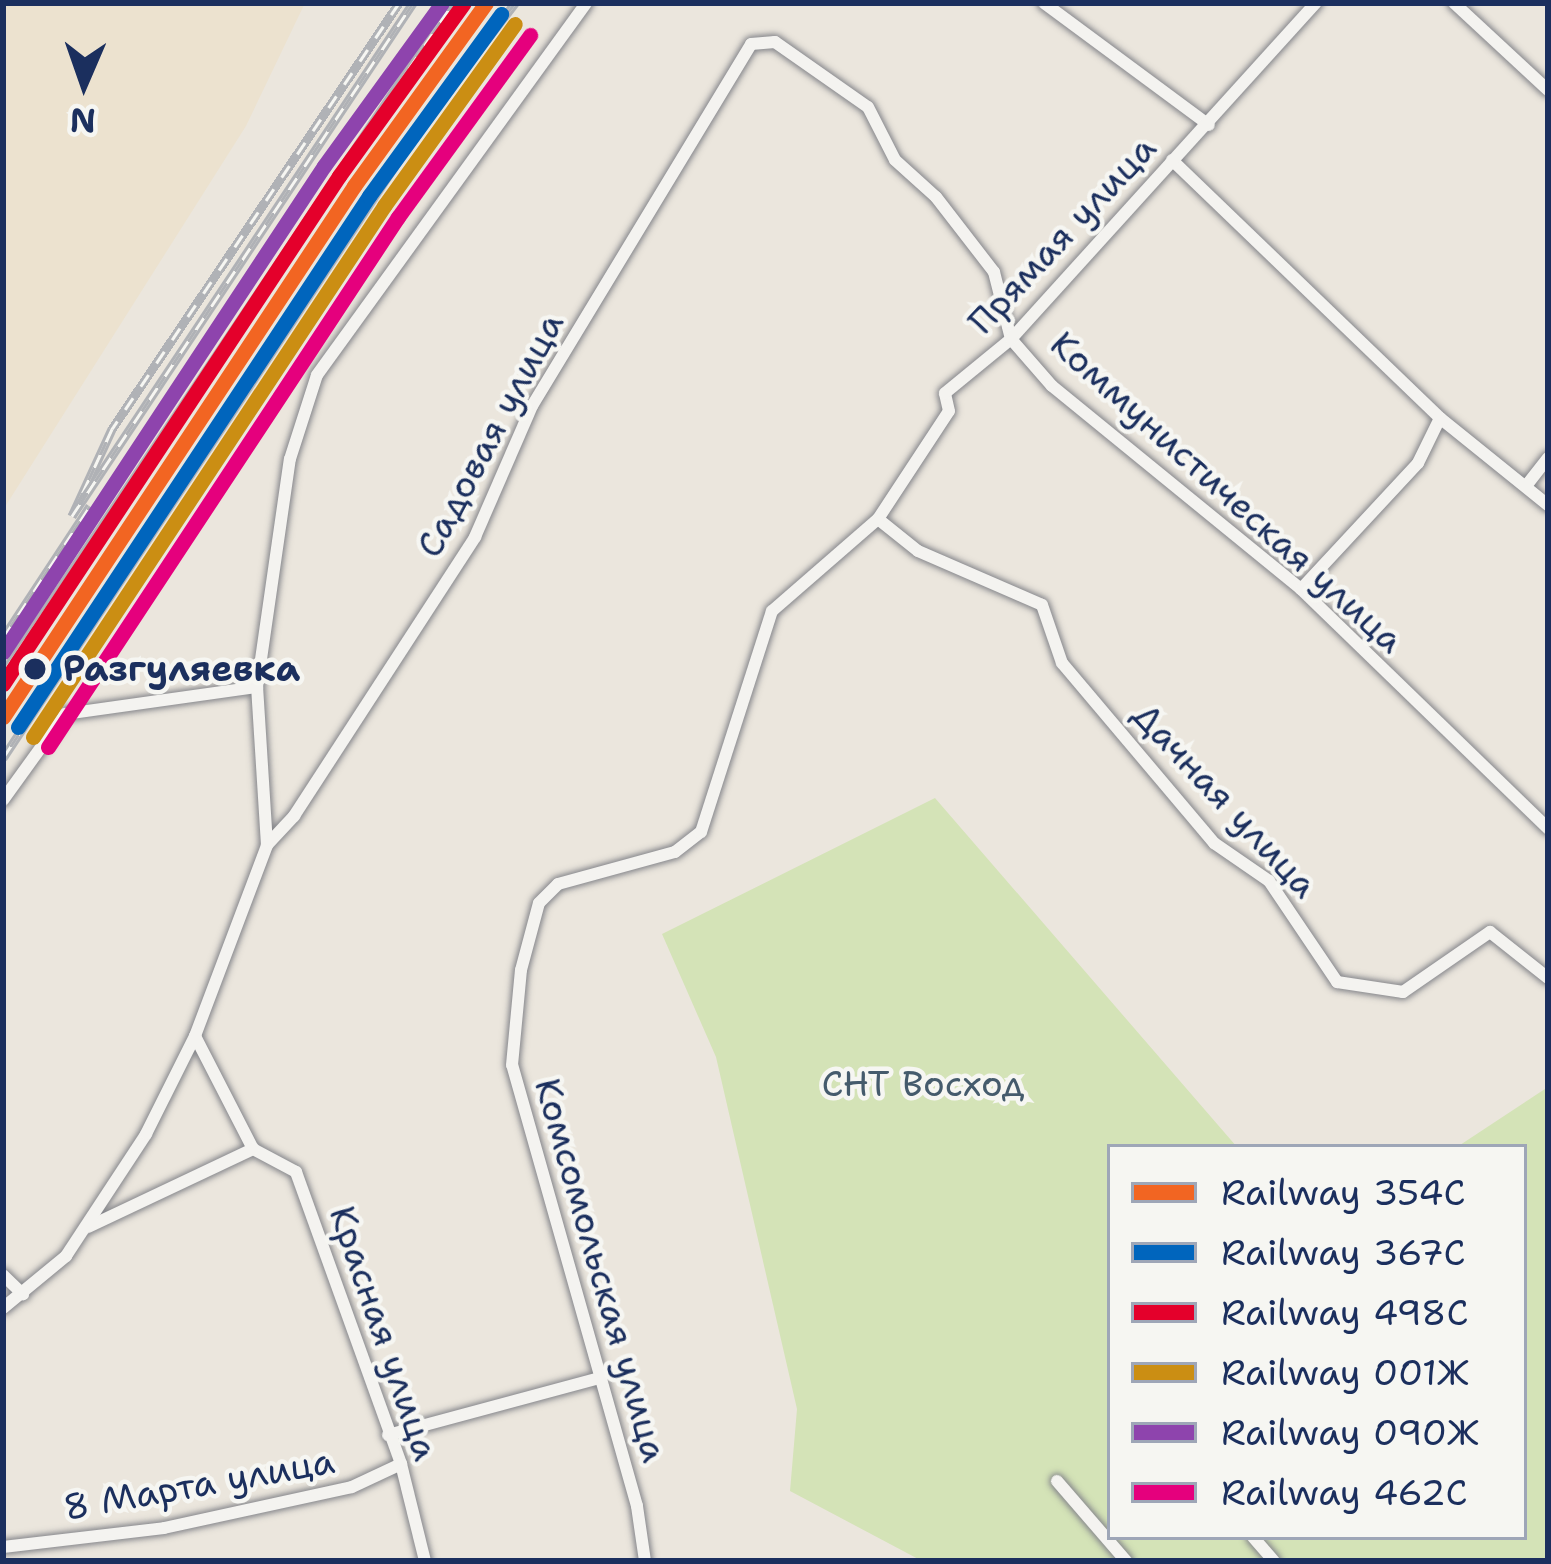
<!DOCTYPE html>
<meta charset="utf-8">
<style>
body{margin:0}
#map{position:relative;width:1551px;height:1564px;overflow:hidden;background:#ebe6dd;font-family:"Shantell Sans",sans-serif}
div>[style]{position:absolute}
.built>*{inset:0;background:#ece2cf}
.green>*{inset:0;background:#d4e3b7}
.roads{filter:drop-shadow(0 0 3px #85868b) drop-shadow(0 0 3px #85868b)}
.street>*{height:12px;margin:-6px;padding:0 6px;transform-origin:6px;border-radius:6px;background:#f4f3f0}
.rail>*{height:9px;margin-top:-4.5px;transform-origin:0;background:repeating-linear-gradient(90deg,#f6f6f2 0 14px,#b0b2b6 0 28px);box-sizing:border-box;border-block:3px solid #b0b2b6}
.rail-1>*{height:15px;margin:-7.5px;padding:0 7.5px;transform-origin:7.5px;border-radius:7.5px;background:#f26522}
.rail-2>*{height:15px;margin:-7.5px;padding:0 7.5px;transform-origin:7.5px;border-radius:7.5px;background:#0065bd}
.rail-3>*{height:15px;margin:-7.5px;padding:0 7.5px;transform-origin:7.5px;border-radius:7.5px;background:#e4002b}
.rail-4>*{height:15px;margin:-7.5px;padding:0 7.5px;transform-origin:7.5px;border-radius:7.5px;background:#cb8e13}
.rail-5>*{height:15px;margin:-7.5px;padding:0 7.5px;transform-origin:7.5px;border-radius:7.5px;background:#8e44ad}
.rail-6>*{height:15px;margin:-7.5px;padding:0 7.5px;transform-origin:7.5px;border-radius:7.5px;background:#e5007d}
.dots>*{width:33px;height:33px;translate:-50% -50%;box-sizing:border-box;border:6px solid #f6f6f2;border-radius:50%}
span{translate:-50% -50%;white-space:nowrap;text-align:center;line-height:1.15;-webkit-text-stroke:9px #f6f6f2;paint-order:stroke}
.street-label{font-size:36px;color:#1b2f5e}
.stop-label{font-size:36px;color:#1b2f5e;font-weight:700}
.left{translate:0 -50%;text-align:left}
.park-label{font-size:36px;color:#455b6c}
.frame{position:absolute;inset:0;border:6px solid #1b2f5e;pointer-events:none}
.legend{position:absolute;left:1107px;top:1144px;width:420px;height:396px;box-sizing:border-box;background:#f6f6f2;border:3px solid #9ea6b7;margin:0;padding:15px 21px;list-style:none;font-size:36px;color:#1b2f5e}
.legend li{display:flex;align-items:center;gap:24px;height:60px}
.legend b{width:60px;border:3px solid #9ea6b7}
.north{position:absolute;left:24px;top:24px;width:120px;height:120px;-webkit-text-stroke:9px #f6f6f2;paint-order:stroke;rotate:182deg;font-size:33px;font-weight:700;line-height:48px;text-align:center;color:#1b2f5e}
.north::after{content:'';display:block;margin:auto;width:42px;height:54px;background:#1b2f5e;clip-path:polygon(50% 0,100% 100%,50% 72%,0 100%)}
</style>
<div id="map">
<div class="built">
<i style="clip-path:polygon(3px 3px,305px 3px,246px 126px,3px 510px)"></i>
</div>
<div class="green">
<i style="clip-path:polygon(935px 798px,1237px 1147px,1110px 1147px,1110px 1537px,1524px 1537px,1524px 1147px,1457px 1147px,1548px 1087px,1548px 1561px,922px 1561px,790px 1491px,797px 1409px,716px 1057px,662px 934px)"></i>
</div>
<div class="roads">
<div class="street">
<i style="left:1044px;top:3px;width:205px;rotate:36.5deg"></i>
<i style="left:1454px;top:3px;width:128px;rotate:42.8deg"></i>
<i style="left:1172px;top:160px;width:372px;rotate:43.9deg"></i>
<i style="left:1440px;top:418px;width:139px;rotate:38.9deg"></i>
<i style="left:1526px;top:486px;width:36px;rotate:-52deg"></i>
<i style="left:878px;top:519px;width:51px;rotate:38.7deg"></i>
<i style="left:918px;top:551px;width:135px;rotate:23.5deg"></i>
<i style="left:1042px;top:605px;width:61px;rotate:71deg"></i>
<i style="left:1062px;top:663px;width:236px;rotate:49.8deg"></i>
<i style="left:1214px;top:843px;width:67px;rotate:34.6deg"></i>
<i style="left:1269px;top:881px;width:122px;rotate:56deg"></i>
<i style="left:1337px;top:982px;width:67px;rotate:8.6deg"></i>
<i style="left:1403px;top:992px;width:106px;rotate:-34.6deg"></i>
<i style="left:1490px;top:932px;width:74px;rotate:38.4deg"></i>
<i style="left:1301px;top:589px;width:172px;rotate:-47.1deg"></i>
<i style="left:1418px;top:463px;width:50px;rotate:-63.9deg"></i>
<i style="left:3px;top:800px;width:106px;rotate:-54.2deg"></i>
<i style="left:65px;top:714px;width:194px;rotate:-8deg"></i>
<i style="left:267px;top:845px;width:40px;rotate:-47deg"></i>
<i style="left:294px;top:816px;width:333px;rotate:-57deg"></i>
<i style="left:475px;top:537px;width:143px;rotate:-66.5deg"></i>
<i style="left:532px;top:406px;width:423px;rotate:-58.8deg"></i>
<i style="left:751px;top:44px;width:24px;rotate:-5deg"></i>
<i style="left:775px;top:42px;width:113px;rotate:35deg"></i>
<i style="left:868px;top:107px;width:59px;rotate:63deg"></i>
<i style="left:895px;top:160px;width:55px;rotate:42.1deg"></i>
<i style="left:936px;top:197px;width:95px;rotate:52.3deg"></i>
<i style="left:994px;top:272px;width:69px;rotate:75.8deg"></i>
<i style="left:1011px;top:339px;width:62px;rotate:48.9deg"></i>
<i style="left:1052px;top:386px;width:321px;rotate:39.2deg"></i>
<i style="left:1301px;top:589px;width:344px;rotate:44.1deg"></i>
<i style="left:195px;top:1036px;width:127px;rotate:62.8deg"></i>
<i style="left:253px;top:1149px;width:49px;rotate:28.1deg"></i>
<i style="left:296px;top:1172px;width:310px;rotate:70.2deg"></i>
<i style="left:401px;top:1464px;width:100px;rotate:76.1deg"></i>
<i style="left:88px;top:1227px;width:183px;rotate:-25.3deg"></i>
<i style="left:3px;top:1275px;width:28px;rotate:44deg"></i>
<i style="left:3px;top:1308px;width:82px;rotate:-39.5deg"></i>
<i style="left:66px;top:1256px;width:146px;rotate:-56.7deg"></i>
<i style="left:146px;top:1134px;width:110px;rotate:-63.4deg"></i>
<i style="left:195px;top:1036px;width:204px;rotate:-69.3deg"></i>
<i style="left:267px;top:845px;width:158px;rotate:-93.6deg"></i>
<i style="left:257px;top:687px;width:230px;rotate:-81.8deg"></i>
<i style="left:290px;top:459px;width:88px;rotate:-72.2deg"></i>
<i style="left:317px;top:375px;width:459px;rotate:-54.1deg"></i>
<i style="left:388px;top:1435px;width:215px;rotate:-15.1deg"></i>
<i style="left:1057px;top:1481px;width:106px;rotate:49.2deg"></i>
<i style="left:1253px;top:1537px;width:32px;rotate:49deg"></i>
<i style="left:3px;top:1547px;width:162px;rotate:-6.7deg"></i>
<i style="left:164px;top:1528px;width:192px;rotate:-12.3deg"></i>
<i style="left:352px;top:1487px;width:54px;rotate:-25.1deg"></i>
<i style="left:645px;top:1561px;width:56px;rotate:-98.3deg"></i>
<i style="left:637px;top:1506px;width:458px;rotate:-105.8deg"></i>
<i style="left:512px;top:1065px;width:95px;rotate:-84.6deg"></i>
<i style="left:521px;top:970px;width:69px;rotate:-75deg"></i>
<i style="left:539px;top:903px;width:27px;rotate:-45deg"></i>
<i style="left:558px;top:884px;width:121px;rotate:-15.3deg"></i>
<i style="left:675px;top:852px;width:33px;rotate:-38deg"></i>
<i style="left:701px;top:832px;width:232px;rotate:-72.2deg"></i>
<i style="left:772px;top:611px;width:140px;rotate:-41deg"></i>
<i style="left:878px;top:519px;width:129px;rotate:-56.7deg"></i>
<i style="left:949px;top:411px;width:18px;rotate:-103deg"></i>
<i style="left:945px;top:393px;width:85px;rotate:-39.3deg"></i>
<i style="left:1011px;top:339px;width:454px;rotate:-47.8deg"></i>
</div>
</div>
<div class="rail">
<i style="left:399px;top:3px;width:514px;rotate:123.97deg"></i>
<i style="left:112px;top:429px;width:96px;rotate:114.7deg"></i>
<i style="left:72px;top:516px;width:616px;rotate:-56.39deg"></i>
<i style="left:3px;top:638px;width:158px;rotate:-56.6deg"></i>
<i style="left:3px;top:673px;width:807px;rotate:-56.11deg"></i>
<i style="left:3px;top:758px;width:770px;rotate:-56.5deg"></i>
<i style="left:428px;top:116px;width:143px;rotate:-52.4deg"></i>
</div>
<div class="rail-1">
<i style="left:3px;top:717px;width:637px;rotate:-56.53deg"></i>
<i style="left:354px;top:186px;width:226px;rotate:-54.2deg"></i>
</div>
<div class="rail-2">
<i style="left:18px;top:727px;width:637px;rotate:-56.53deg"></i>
<i style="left:369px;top:196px;width:225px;rotate:-54deg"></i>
</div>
<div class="rail-3">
<i style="left:3px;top:684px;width:609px;rotate:-56.52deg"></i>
<i style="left:339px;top:176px;width:213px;rotate:-54.2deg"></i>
</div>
<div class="rail-4">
<i style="left:33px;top:737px;width:637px;rotate:-56.53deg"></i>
<i style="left:384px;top:206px;width:224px;rotate:-54.3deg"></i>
</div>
<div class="rail-5">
<i style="left:3px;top:652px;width:582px;rotate:-56.56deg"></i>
<i style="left:324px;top:166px;width:201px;rotate:-54.1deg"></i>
</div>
<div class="rail-6">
<i style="left:48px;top:747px;width:635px;rotate:-56.56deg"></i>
<i style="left:398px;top:217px;width:225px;rotate:-54deg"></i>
</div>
<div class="dots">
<i style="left:35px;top:669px;background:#1b2f5e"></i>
</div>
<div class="street-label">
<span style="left:1062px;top:235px;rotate:-47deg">Прямая улица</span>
<span style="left:490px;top:435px;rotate:-62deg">Садовая улица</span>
<span style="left:1227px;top:492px;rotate:42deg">Коммунистическая улица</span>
<span style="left:1225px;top:800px;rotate:47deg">Дачная улица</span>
<span style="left:601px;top:1270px;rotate:74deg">Комсомольская улица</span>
<span style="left:384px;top:1333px;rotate:71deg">Красная улица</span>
<span style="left:199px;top:1484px;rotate:-10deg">8 Марта улица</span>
</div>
<div class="stop-label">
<span class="left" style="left:63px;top:669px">Разгуляевка</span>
</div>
<div class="park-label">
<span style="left:923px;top:1084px">СНТ Восход</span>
</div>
<div class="frame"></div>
<ul class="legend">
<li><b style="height:15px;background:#f26522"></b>Railway 354С</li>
<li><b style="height:15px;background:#0065bd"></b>Railway 367С</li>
<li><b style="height:15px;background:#e4002b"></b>Railway 498С</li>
<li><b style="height:15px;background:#cb8e13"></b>Railway 001Ж</li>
<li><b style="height:15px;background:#8e44ad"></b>Railway 090Ж</li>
<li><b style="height:15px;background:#e5007d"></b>Railway 462С</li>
</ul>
<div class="north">N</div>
</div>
